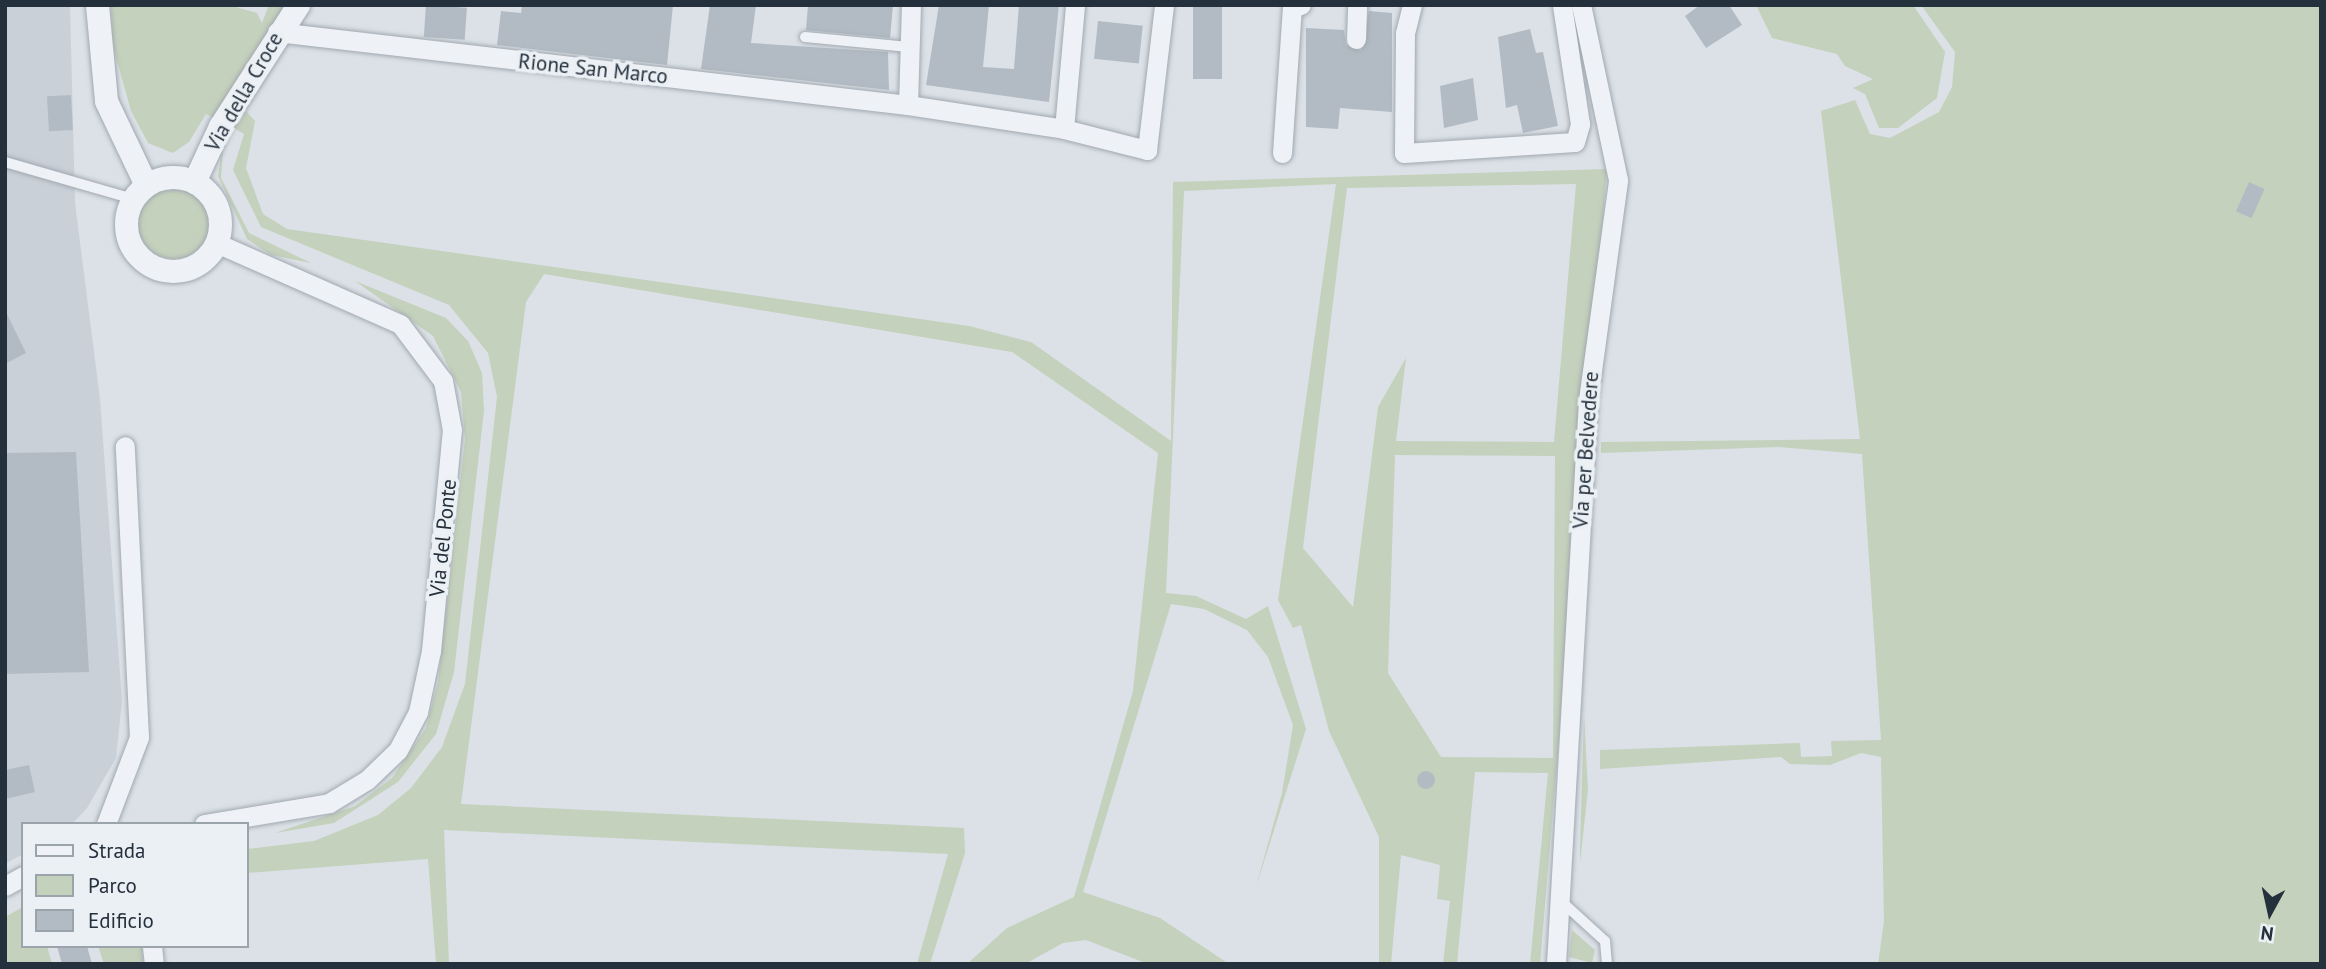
<!DOCTYPE html>
<style>
body{margin:0}
#map{position:relative;width:2326px;height:969px;overflow:hidden;background:#dbe1e6;font-family:"PT Sans",sans-serif}
div>[style]{position:absolute}
.built>*{inset:0;background:#c9d0d8}
.green>*{inset:0;background:#c4d1bc}
.round{border-radius:50%}
.building>*{inset:0;background:#b2bbc3;transform-origin:0 0}
.roads{filter:drop-shadow(0 0 2px #a1a8b0) drop-shadow(0 0 2px #a1a8b0)}
.service>*{height:10px;margin:-5px;padding:0 5px;transform-origin:5px;border-radius:5px;background:#eef1f5}
.minor>*{height:19px;margin:-9.5px;padding:0 9.5px;transform-origin:9.5px;border-radius:9.5px;background:#eef1f5}
.tertiary>*{height:23px;margin:-11.5px;padding:0 11.5px;transform-origin:11.5px;border-radius:11.5px;background:#eef1f5}
.tertiary>.ring{margin:-11.5px;padding:0;box-sizing:content-box;background:none;border:23px solid #eef1f5;border-radius:50%}
span{translate:-50% -50%;white-space:nowrap;text-align:center;line-height:1.15;-webkit-text-stroke:7px #eaf0f4;paint-order:stroke}
.street-label{font-size:21px;color:#25303d}
.frame{position:absolute;inset:0;border:7px solid #25303d;pointer-events:none}
.legend{position:absolute;left:21px;top:822px;width:228px;height:126px;box-sizing:border-box;background:#eaf0f4;border:2px solid #9ba3ab;margin:0;padding:9px 12px;list-style:none;font-size:21px;color:#25303d}
.legend li{display:flex;align-items:center;gap:14px;height:35px}
.legend b{width:35px;border:2px solid #9ba3ab}
.north{position:absolute;left:2235px;top:878px;width:70px;height:70px;-webkit-text-stroke:5px #eaf0f4;paint-order:stroke;rotate:188deg;font-size:19px;font-weight:700;line-height:28px;text-align:center;color:#25303d}
.north::after{content:'';display:block;margin:auto;width:24px;height:32px;background:#25303d;clip-path:polygon(50% 0,100% 100%,50% 72%,0 100%)}
</style>
<div id="map">
<div class="built">
<i style="clip-path:polygon(5px 5px,70px 5px,75px 203px,100px 399px,122px 701px,116px 758px,87px 808px,72px 824px,23px 824px,23px 854px,5px 864px)"></i>
</div>
<div class="green">
<i style="clip-path:polygon(111px 5px,229px 5px,257px 13px,262px 23px,269px 5px,285px 5px,214px 118px,206px 114px,189px 142px,173px 153px,148px 143px,131px 111px,112px 43px)"></i>
<i style="clip-path:polygon(1756px 5px,1913px 5px,1945px 52px,1937px 98px,1898px 128px,1879px 128px,1865px 94px,1853px 88px,1873px 79px,1845px 66px,1837px 54px,1772px 38px)"></i>
<i style="clip-path:polygon(1921px 5px,2321px 5px,2321px 964px,1878px 964px,1884px 921px,1881px 757px,1861px 753px,1830px 765px,1790px 764px,1781px 757px,1600px 769px,1600px 750px,1800px 743px,1801px 757px,1832px 756px,1831px 741px,1881px 740px,1862px 454px,1779px 447px,1601px 453px,1601px 442px,1860px 439px,1821px 111px,1855px 100px,1870px 134px,1890px 138px,1939px 112px,1952px 87px,1955px 52px)"></i>
<i style="clip-path:polygon(evenodd,244px 109px,255px 121px,246px 168px,263px 214px,287px 229px,969px 326px,1031px 342px,1171px 441px,1173px 182px,1607px 169px,1540px 964px,1530px 964px,1548px 773px,1475px 772px,1457px 964px,1443px 964px,1450px 901px,1437px 899px,1440px 865px,1401px 855px,1391px 964px,1379px 964px,1379px 837px,1329px 731px,1301px 625px,1293px 628px,1278px 600px,1336px 184px,1184px 191px,1166px 593px,1196px 596px,1246px 619px,1268px 606px,1306px 729px,1256px 887px,1282px 793px,1293px 725px,1268px 657px,1247px 630px,1204px 609px,1171px 604px,1083px 892px,1160px 918px,1229px 964px,1148px 964px,1086px 940px,1063px 943px,1025px 964px,967px 964px,1007px 928px,1074px 897px,1133px 691px,1158px 453px,1012px 352px,544px 274px,526px 302px,461px 804px,964px 828px,965px 853px,930px 964px,917px 964px,948px 854px,444px 830px,449px 964px,436px 964px,428px 859px,247px 873px,247px 849px,314px 841px,378px 815px,411px 788px,442px 747px,465px 684px,497px 397px,488px 353px,449px 305px,261px 227px,233px 170px,244px 134px,234px 128px,244px 109px,1576px 184px,1554px 442px,1396px 441px,1406px 358px,1378px 407px,1353px 607px,1303px 548px,1347px 188px,1576px 184px,244px 109px,1395px 455px,1555px 456px,1553px 758px,1441px 757px,1388px 673px,1395px 455px)"></i>
<i style="clip-path:polygon(224px 136px,221px 178px,249px 233px,311px 263px,271px 255px,247px 239px,218px 176px)"></i>
<i class="round" style="left:138px;top:187px;width:72px;height:72px"></i>
<i style="clip-path:polygon(355px 281px,446px 318px,468px 341px,482px 373px,484px 411px,454px 672px,436px 734px,398px 782px,334px 823px,275px 833px,355px 806px,392px 778px,426px 728px,438px 682px,465px 439px,461px 392px,433px 336px)"></i>
<i style="clip-path:polygon(1584px 714px,1588px 790px,1580px 863px,1580px 849px)"></i>
<i style="clip-path:polygon(23px 907px,23px 946px,47px 946px,52px 964px,5px 964px,5px 917px)"></i>
<i style="clip-path:polygon(1572px 930px,1595px 950px,1592px 963px,1569px 957px)"></i>
<i style="clip-path:polygon(98px 946px,142px 946px,143px 964px,104px 964px)"></i>
</div>
<div class="building">
<i style="left:426px;top:5px;width:41px;height:32px;rotate:4deg"></i>
<i style="clip-path:polygon(522px 5px,673px 5px,667px 65px,497px 45px,501px 11px,521px 13px)"></i>
<i style="clip-path:polygon(710px 5px,756px 5px,751px 43px,888px 52px,889px 90px,701px 69px)"></i>
<i style="clip-path:polygon(808px 5px,893px 5px,890px 38px,806px 30px)"></i>
<i style="clip-path:polygon(939px 5px,989px 5px,983px 67px,1014px 69px,1019px 5px,1059px 5px,1049px 102px,926px 85px)"></i>
<i style="left:1193px;top:5px;width:29px;height:74px"></i>
<i style="clip-path:polygon(1700px 5px,1729px 5px,1742px 25px,1706px 48px,1685px 16px)"></i>
<i style="clip-path:polygon(1369px 11px,1392px 13px,1392px 112px,1340px 108px,1338px 129px,1306px 127px,1306px 28px,1344px 30px,1346px 45px,1361px 50px)"></i>
<i style="left:1098px;top:21px;width:45px;height:38px;rotate:6deg"></i>
<i style="clip-path:polygon(1530px 29px,1536px 53px,1543px 52px,1558px 126px,1523px 133px,1517px 105px,1506px 108px,1498px 37px)"></i>
<i style="clip-path:polygon(1473px 78px,1478px 120px,1444px 128px,1440px 86px)"></i>
<i style="left:71px;top:95px;width:35px;height:24px;rotate:87deg"></i>
<i style="left:2249px;top:182px;width:17px;height:32px;rotate:24deg"></i>
<i style="clip-path:polygon(5px 310px,26px 353px,5px 364px)"></i>
<i style="clip-path:polygon(76px 452px,89px 672px,5px 674px,5px 453px)"></i>
<i style="clip-path:polygon(29px 765px,35px 792px,5px 799px,5px 770px)"></i>
<i class="round" style="left:1417px;top:771px;width:18px;height:18px"></i>
<i style="clip-path:polygon(57px 946px,87px 946px,92px 964px,62px 964px)"></i>
</div>
<div class="roads">
<div class="service">
<i style="left:805px;top:37px;width:104px;rotate:5.5deg"></i>
<i style="left:5px;top:162px;width:133px;rotate:16.1deg"></i>
<i style="left:1561px;top:901px;width:59px;rotate:42.3deg"></i>
<i style="left:1605px;top:941px;width:23px;rotate:85deg"></i>
</div>
<div class="minor">
<i style="left:1412px;top:5px;width:29px;rotate:104deg"></i>
<i style="left:1405px;top:33px;width:120px;rotate:90.5deg"></i>
<i style="left:1404px;top:153px;width:171px;rotate:-3.7deg"></i>
<i style="left:1575px;top:142px;width:19px;rotate:-74deg"></i>
<i style="left:1580px;top:124px;width:120px;rotate:-98.6deg"></i>
<i style="left:277px;top:32px;width:635px;rotate:6.6deg"></i>
<i style="left:908px;top:105px;width:158px;rotate:8.7deg"></i>
<i style="left:1064px;top:129px;width:86px;rotate:14.2deg"></i>
<i style="left:1147px;top:150px;width:146px;rotate:-83.3deg"></i>
<i style="left:1356px;top:39px;width:34px;rotate:-88deg"></i>
<i style="left:908px;top:105px;width:100px;rotate:-88.3deg"></i>
<i style="left:1064px;top:129px;width:124px;rotate:-84.9deg"></i>
<i style="left:1282px;top:153px;width:146px;rotate:-86.1deg"></i>
<i style="left:1292px;top:7px;width:9px;rotate:-13deg"></i>
<i style="left:106px;top:824px;width:93px;rotate:-69.2deg"></i>
<i style="left:139px;top:737px;width:291px;rotate:-92.8deg"></i>
<i style="left:204px;top:824px;width:127px;rotate:-9.5deg"></i>
<i style="left:329px;top:803px;width:44px;rotate:-31.2deg"></i>
<i style="left:367px;top:780px;width:43px;rotate:-44.1deg"></i>
<i style="left:398px;top:750px;width:43px;rotate:-62.2deg"></i>
<i style="left:418px;top:712px;width:62px;rotate:-78deg"></i>
<i style="left:431px;top:651px;width:222px;rotate:-84.6deg"></i>
<i style="left:452px;top:430px;width:50px;rotate:-100.4deg"></i>
<i style="left:443px;top:381px;width:71px;rotate:-127deg"></i>
<i style="left:400px;top:324px;width:201px;rotate:-156.2deg"></i>
<i style="left:5px;top:886px;width:21px;rotate:-29deg"></i>
<i style="left:152px;top:946px;width:18px;rotate:84deg"></i>
<i style="left:1556px;top:964px;width:565px;rotate:-86.75deg"></i>
<i style="left:1588px;top:400px;width:222px;rotate:-82.2deg"></i>
<i style="left:1618px;top:180px;width:179px;rotate:-101.9deg"></i>
</div>
<div class="tertiary">
<i style="left:97px;top:5px;width:96px;rotate:84.6deg"></i>
<i style="left:106px;top:101px;width:93px;rotate:64.5deg"></i>
<i class="ring" style="left:126px;top:177px;width:71px;height:71px"></i>
<i style="left:194px;top:182px;width:62px;rotate:-65.1deg"></i>
<i style="left:220px;top:126px;width:144px;rotate:-57.2deg"></i>
</div>
</div>
<div class="street-label">
<span style="left:593px;top:69px;rotate:6deg">Rione San Marco</span>
<span style="left:244px;top:92px;rotate:-60deg">Via della Croce</span>
<span style="left:1586px;top:450px;rotate:-86deg">Via per Belvedere</span>
<span style="left:443px;top:538px;rotate:-84deg">Via del Ponte</span>
</div>
<div class="frame"></div>
<ul class="legend">
<li><b style="height:9px;background:#eef1f5"></b>Strada</li>
<li><b style="height:19px;background:#c4d1bc"></b>Parco</li>
<li><b style="height:19px;background:#b2bbc3"></b>Edificio</li>
</ul>
<div class="north">N</div>
</div>
